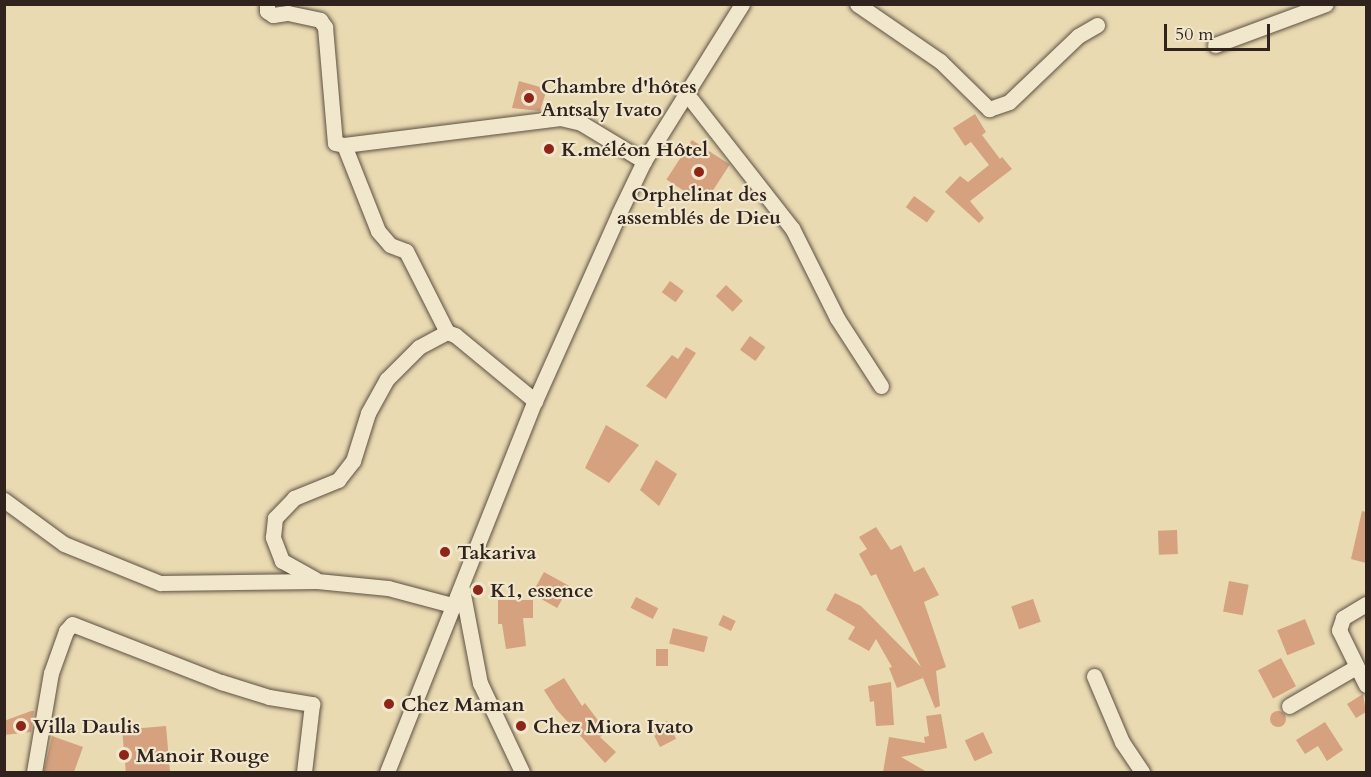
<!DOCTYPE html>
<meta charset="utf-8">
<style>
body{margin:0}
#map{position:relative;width:1371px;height:777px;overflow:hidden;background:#e9dab2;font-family:Cardo,serif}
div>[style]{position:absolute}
.building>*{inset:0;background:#d5a17f;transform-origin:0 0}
.round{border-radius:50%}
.roads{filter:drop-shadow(0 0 2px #5e5142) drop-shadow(0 0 2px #5e5142)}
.minor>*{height:15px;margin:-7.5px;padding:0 7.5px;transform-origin:7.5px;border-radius:7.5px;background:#f1e7cd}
.dots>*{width:16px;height:16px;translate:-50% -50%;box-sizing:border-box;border:3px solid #f1e7cd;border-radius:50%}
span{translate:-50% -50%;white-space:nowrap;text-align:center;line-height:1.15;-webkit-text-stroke:4.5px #f1e7cd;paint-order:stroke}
.poi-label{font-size:20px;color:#30231d;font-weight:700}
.left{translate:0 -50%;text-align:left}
.frame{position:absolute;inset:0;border:6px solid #30231d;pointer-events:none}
.scale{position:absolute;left:1164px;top:24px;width:106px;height:27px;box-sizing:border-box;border:3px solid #30231d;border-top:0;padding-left:8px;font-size:18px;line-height:21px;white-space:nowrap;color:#30231d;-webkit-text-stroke:4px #f1e7cd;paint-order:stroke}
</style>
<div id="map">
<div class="building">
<i style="clip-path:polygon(519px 81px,547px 89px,540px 111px,512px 108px)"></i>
<i style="clip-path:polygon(975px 114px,986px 132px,982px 135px,1000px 159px,1002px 157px,1012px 169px,970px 201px,984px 218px,979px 223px,945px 192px,960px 176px,968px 182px,989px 165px,971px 142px,965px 146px,953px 128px)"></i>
<i style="left:692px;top:140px;width:45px;height:47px;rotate:33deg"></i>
<i style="left:914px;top:196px;width:26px;height:14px;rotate:36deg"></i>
<i style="left:670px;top:281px;width:17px;height:14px;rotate:36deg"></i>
<i style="left:726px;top:285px;width:23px;height:15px;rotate:43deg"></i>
<i style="left:750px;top:336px;width:19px;height:17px;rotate:36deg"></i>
<i style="clip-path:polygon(686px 347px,696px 353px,666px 399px,646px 386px,672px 355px,678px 359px)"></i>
<i style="clip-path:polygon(606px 425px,639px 445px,609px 483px,585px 468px)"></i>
<i style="clip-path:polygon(656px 460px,677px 474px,659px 506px,640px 490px)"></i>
<i style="clip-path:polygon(1362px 511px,1366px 512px,1366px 563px,1351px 559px)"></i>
<i style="clip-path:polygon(876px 527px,891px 550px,901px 545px,914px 572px,924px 567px,939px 595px,924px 602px,946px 667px,936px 671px,940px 706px,935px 708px,923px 678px,897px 688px,889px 668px,892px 667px,876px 639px,869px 651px,848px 639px,855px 627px,826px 610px,835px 593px,861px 606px,921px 667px,876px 574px,871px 576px,859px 554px,867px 549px,859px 537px)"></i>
<i style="left:1177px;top:530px;width:24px;height:19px;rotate:88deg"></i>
<i style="left:544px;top:572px;width:29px;height:25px;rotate:29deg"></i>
<i style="left:1229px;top:581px;width:20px;height:31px;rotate:11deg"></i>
<i style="left:636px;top:597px;width:25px;height:12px;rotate:27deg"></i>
<i style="left:1033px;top:599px;width:24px;height:23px;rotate:71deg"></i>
<i style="clip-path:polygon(498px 600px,533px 600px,533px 618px,523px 618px,526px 646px,506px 649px,502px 624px,498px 624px)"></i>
<i style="left:723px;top:615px;width:14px;height:11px;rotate:25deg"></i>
<i style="left:1305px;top:619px;width:27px;height:30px;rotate:68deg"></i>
<i style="left:673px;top:628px;width:36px;height:16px;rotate:14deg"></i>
<i style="left:656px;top:649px;width:12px;height:17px"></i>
<i style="left:1281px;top:658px;width:32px;height:26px;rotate:62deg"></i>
<i style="clip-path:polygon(564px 678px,582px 706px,585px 703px,606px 731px,600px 737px,616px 752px,605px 763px,556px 709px,544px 690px)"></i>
<i style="clip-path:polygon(891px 682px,894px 725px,876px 726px,874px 701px,870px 702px,868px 686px)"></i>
<i style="clip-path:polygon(1363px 694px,1366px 712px,1356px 718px,1347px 704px)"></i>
<i class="round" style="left:1270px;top:711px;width:16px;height:16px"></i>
<i style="clip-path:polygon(31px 711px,34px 711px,31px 732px,4px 735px,4px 721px)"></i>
<i style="clip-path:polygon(941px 714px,947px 748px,901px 757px,927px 772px,883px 772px,889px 737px,925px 743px,924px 737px,929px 736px,926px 716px)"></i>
<i style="left:667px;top:721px;width:20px;height:18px;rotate:63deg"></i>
<i style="clip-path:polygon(1325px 722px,1343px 750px,1327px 761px,1318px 746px,1305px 754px,1296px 740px)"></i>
<i style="left:166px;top:726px;width:46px;height:44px;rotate:85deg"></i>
<i style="left:983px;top:732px;width:23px;height:20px;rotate:65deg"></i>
<i style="clip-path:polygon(52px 736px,83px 747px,74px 772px,44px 771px)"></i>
</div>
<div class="roads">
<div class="minor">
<i style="left:267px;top:4px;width:7px;rotate:90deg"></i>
<i style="left:267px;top:11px;width:7px;rotate:34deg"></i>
<i style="left:273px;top:15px;width:15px;rotate:-8deg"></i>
<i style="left:288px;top:13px;width:33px;rotate:12deg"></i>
<i style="left:320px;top:20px;width:9px;rotate:54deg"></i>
<i style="left:325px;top:27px;width:116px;rotate:85.1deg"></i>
<i style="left:335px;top:143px;width:9px;rotate:13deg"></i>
<i style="left:344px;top:145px;width:218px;rotate:-7.1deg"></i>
<i style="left:560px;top:118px;width:22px;rotate:13deg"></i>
<i style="left:581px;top:123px;width:74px;rotate:31.1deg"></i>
<i style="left:857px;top:4px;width:101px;rotate:34.5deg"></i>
<i style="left:940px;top:61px;width:69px;rotate:44.4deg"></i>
<i style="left:989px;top:109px;width:21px;rotate:-19deg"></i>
<i style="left:1009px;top:102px;width:95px;rotate:-43.7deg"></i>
<i style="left:1078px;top:36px;width:22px;rotate:-30deg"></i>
<i style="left:1215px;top:45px;width:118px;rotate:-20.3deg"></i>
<i style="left:686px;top:93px;width:172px;rotate:51.9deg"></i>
<i style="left:792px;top:228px;width:101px;rotate:63.4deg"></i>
<i style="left:837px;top:318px;width:81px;rotate:57.1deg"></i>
<i style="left:344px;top:145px;width:92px;rotate:68.4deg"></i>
<i style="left:378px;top:231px;width:18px;rotate:49deg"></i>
<i style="left:390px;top:245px;width:17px;rotate:21deg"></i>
<i style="left:406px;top:251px;width:91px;rotate:63.2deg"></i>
<i style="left:4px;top:500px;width:74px;rotate:36.3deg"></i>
<i style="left:64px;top:544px;width:104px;rotate:22.1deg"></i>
<i style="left:160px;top:583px;width:157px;rotate:-0.7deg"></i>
<i style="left:317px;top:581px;width:71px;rotate:5.6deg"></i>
<i style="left:388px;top:588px;width:69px;rotate:15deg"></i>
<i style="left:315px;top:579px;width:38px;rotate:-151deg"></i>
<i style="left:282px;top:561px;width:26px;rotate:-111deg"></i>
<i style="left:273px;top:537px;width:19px;rotate:-84deg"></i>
<i style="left:275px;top:518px;width:28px;rotate:-46deg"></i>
<i style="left:294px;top:498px;width:48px;rotate:-22.2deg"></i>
<i style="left:338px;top:480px;width:24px;rotate:-52deg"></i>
<i style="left:353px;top:461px;width:50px;rotate:-72.6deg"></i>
<i style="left:368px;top:413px;width:39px;rotate:-61deg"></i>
<i style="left:387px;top:379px;width:45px;rotate:-45deg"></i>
<i style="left:419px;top:347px;width:32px;rotate:-28deg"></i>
<i style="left:447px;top:332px;width:9px;rotate:21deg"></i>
<i style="left:455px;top:335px;width:104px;rotate:39.5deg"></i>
<i style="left:462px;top:589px;width:96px;rotate:79.2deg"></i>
<i style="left:480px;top:683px;width:98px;rotate:64.7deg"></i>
<i style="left:1366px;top:604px;width:27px;rotate:149deg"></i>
<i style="left:1343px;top:618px;width:13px;rotate:108deg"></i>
<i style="left:1339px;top:630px;width:61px;rotate:63.9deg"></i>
<i style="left:1094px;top:676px;width:72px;rotate:67deg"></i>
<i style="left:1122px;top:742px;width:36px;rotate:56deg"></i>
<i style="left:1289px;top:706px;width:78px;rotate:-30.2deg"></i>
<i style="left:34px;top:772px;width:100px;rotate:-80.3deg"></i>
<i style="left:51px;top:673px;width:45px;rotate:-70.3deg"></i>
<i style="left:66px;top:631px;width:9px;rotate:-49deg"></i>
<i style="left:72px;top:624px;width:160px;rotate:21.3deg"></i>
<i style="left:221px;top:682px;width:50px;rotate:17.4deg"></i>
<i style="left:269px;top:697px;width:44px;rotate:9.2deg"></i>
<i style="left:312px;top:704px;width:68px;rotate:96.7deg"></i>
<i style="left:387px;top:772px;width:399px;rotate:-68.3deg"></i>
<i style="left:535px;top:401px;width:206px;rotate:-65.9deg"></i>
<i style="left:619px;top:213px;width:58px;rotate:-64.3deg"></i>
<i style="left:644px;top:161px;width:185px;rotate:-58deg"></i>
</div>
</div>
<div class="dots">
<i style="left:529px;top:98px;background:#8f2418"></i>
<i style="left:549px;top:149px;background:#8f2418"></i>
<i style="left:699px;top:172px;background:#8f2418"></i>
<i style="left:445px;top:552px;background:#8f2418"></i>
<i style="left:478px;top:590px;background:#8f2418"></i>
<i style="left:389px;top:704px;background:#8f2418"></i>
<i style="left:21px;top:726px;background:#8f2418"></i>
<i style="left:521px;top:726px;background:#8f2418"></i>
<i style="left:124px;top:755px;background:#8f2418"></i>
</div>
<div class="poi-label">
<span class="left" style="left:541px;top:98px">Chambre d'hôtes<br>Antsaly Ivato</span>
<span class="left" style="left:561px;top:149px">K.méléon Hôtel</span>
<span style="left:699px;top:206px">Orphelinat des<br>assemblés de Dieu</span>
<span class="left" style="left:457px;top:552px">Takariva</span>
<span class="left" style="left:490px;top:590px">K1, essence</span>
<span class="left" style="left:401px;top:704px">Chez Maman</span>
<span class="left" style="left:33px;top:726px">Villa Daulis</span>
<span class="left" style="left:533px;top:726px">Chez Miora Ivato</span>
<span class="left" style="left:136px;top:755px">Manoir Rouge</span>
</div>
<div class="frame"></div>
<div class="scale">50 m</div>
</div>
